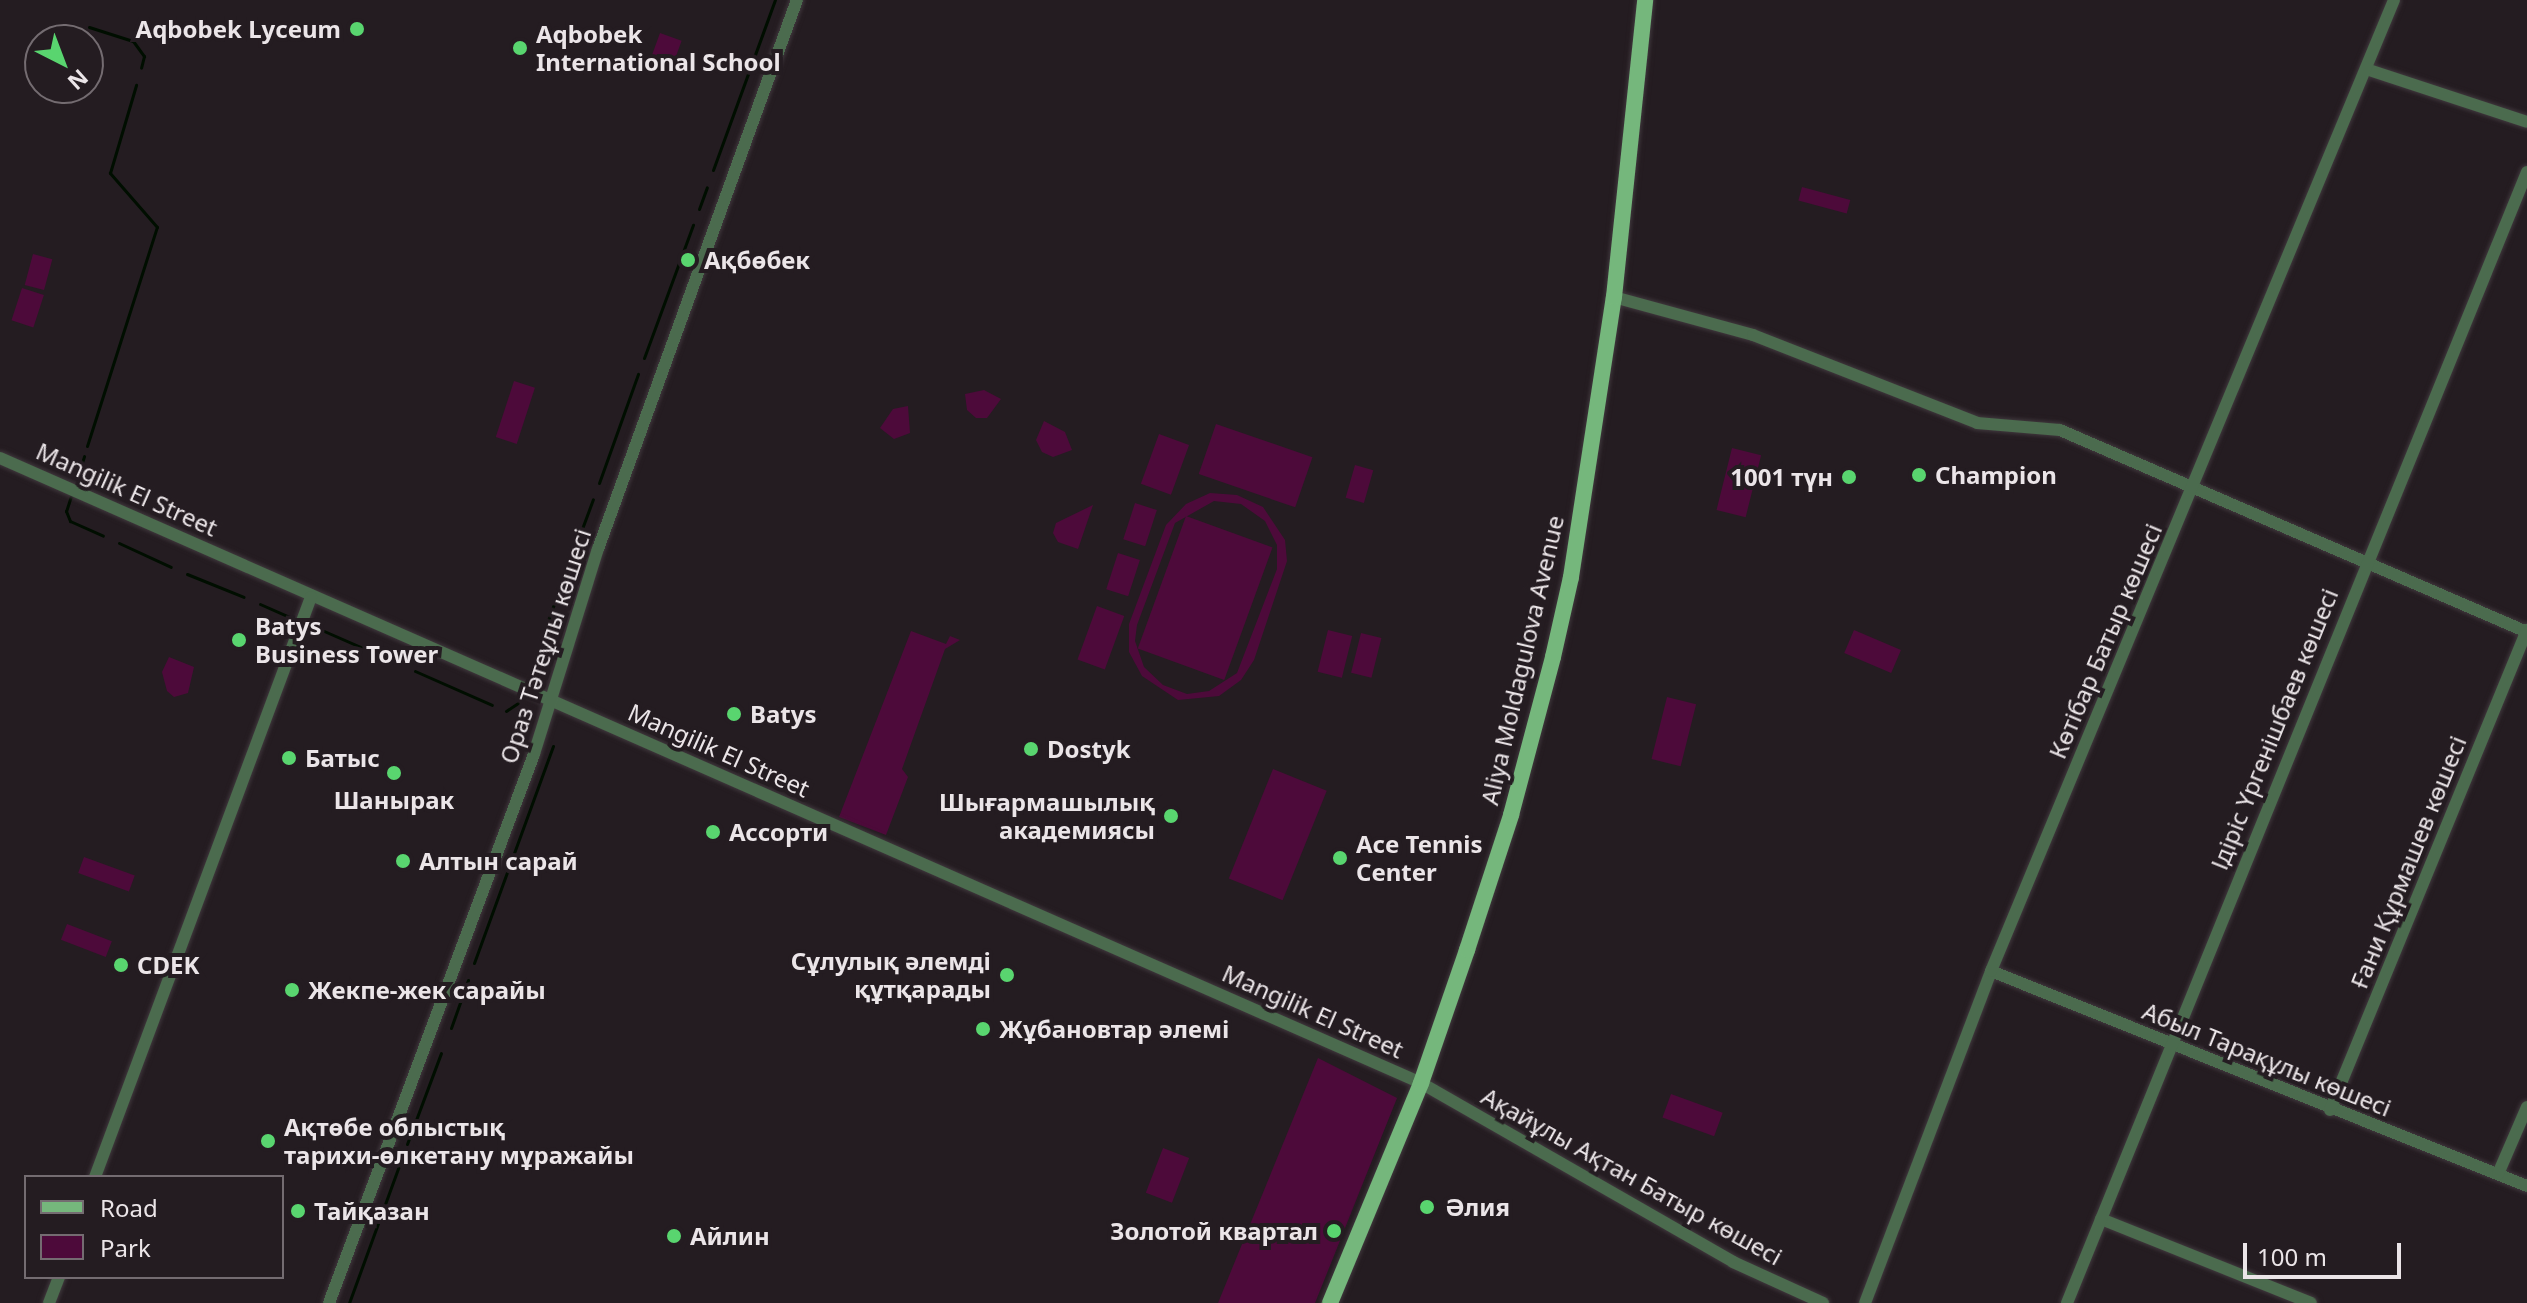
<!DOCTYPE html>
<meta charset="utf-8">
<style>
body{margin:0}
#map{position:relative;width:2527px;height:1303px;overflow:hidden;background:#241c21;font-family:"Noto Sans",sans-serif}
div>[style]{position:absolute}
.green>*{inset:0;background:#4d0a3a;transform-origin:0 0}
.stream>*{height:3px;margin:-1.5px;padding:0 1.5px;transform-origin:1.5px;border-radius:1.5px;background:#000e00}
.roads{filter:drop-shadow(0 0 2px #40383d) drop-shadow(0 0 2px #40383d)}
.minor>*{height:12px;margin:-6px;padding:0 6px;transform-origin:6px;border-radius:6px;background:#4b6b4e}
.major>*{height:16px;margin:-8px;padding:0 8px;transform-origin:8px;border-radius:8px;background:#75b77c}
.dots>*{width:22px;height:22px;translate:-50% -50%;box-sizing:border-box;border:4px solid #241c21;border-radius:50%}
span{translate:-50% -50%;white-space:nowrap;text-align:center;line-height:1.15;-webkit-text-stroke:8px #241c21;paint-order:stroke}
.poi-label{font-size:24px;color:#ebe5e8;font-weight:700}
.right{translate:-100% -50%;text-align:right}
.left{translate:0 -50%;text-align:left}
.street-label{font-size:24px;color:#ebe5e8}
.legend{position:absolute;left:24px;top:1175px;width:260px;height:104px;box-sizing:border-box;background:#241c21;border:2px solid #746c71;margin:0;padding:10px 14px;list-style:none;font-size:24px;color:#ebe5e8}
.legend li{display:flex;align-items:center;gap:16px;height:40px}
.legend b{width:40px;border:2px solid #746c71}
.north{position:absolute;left:24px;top:24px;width:80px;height:80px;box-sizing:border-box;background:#241c21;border:2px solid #746c71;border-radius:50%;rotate:138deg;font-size:22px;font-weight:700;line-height:32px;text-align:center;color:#ebe5e8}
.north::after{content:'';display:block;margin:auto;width:28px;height:36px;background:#59d56f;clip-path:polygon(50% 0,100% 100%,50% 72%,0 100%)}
.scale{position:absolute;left:2243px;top:1243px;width:158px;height:36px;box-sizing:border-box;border:4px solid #ebe5e8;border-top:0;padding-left:10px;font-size:24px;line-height:28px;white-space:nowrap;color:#ebe5e8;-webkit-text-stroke:6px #241c21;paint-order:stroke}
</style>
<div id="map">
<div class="green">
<i style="left:660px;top:33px;width:23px;height:30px;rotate:20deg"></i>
<i style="left:1802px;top:187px;width:50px;height:14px;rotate:15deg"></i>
<i style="left:33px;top:254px;width:20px;height:32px;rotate:15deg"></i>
<i style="left:22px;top:288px;width:23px;height:34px;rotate:18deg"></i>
<i style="left:514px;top:381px;width:22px;height:59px;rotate:18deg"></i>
<i style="clip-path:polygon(984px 390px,1001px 399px,987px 418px,976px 418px,967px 410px,965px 394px)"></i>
<i style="clip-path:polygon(908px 406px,910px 433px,894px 439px,880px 428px,893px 409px)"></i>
<i style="clip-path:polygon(1044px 421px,1065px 432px,1072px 450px,1053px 457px,1042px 452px,1036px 440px)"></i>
<i style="left:1216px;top:424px;width:102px;height:53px;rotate:19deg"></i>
<i style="left:1159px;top:434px;width:32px;height:53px;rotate:20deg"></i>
<i style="left:1732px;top:448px;width:30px;height:64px;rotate:14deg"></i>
<i style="left:1355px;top:465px;width:19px;height:34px;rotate:16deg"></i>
<i style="clip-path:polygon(evenodd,1210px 493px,1237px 495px,1263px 507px,1285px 540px,1287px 561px,1254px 660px,1241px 680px,1219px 696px,1178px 700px,1142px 676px,1129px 652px,1129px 624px,1166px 525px,1186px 504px,1210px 493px,1214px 501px,1241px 504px,1265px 521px,1277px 545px,1277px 569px,1237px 673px,1209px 691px,1187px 694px,1163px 685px,1144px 667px,1135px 641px,1137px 625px,1175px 523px,1214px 501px)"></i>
<i style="left:1135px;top:503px;width:23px;height:38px;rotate:18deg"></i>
<i style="clip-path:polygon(1093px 505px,1078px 549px,1058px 542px,1053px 533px,1056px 523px)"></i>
<i style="left:1186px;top:516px;width:92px;height:141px;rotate:20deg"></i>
<i style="left:1118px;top:553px;width:23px;height:38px;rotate:18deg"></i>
<i style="left:1097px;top:606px;width:29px;height:57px;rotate:20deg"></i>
<i style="left:1328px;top:630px;width:25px;height:43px;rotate:14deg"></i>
<i style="left:1854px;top:630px;width:51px;height:25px;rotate:23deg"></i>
<i style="clip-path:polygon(911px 631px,946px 644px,950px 636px,960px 640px,945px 649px,902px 769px,908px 777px,886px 835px,839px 817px)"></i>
<i style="left:1361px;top:633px;width:21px;height:41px;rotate:14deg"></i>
<i style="clip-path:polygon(169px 657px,194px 667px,188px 693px,174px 697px,167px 691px,162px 672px)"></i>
<i style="left:1667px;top:697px;width:30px;height:64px;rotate:14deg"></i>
<i style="left:1273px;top:769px;width:58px;height:118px;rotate:22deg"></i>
<i style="left:84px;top:857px;width:54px;height:17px;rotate:20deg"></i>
<i style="left:67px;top:924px;width:48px;height:17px;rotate:21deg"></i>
<i style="clip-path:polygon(1318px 1058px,1397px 1098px,1315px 1303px,1218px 1303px)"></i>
<i style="left:1671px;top:1094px;width:55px;height:25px;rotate:20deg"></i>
<i style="left:1163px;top:1148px;width:28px;height:48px;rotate:21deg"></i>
</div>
<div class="stream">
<i style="left:89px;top:27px;width:46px;rotate:17.7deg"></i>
<i style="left:133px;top:41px;width:19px;rotate:54deg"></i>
<i style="left:144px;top:56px;width:12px;rotate:104deg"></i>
<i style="left:713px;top:170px;width:181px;rotate:-70deg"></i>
<i style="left:699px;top:209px;width:23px;rotate:-70deg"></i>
<i style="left:644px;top:358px;width:142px;rotate:-69.8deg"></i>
<i style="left:87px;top:446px;width:230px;rotate:-72.3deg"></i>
<i style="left:157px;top:227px;width:72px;rotate:-131deg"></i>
<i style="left:110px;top:173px;width:92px;rotate:-73.5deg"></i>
<i style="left:77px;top:478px;width:23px;rotate:-72deg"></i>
<i style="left:599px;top:483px;width:116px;rotate:-70.3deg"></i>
<i style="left:71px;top:496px;width:16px;rotate:108deg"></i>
<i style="left:66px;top:511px;width:11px;rotate:68deg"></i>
<i style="left:70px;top:521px;width:36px;rotate:24deg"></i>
<i style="left:119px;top:543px;width:57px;rotate:24.8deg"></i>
<i style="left:187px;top:574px;width:61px;rotate:22deg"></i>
<i style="left:260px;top:604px;width:35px;rotate:24deg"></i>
<i style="left:308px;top:625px;width:5px;rotate:22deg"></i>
<i style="left:324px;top:631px;width:82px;rotate:23.7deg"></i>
<i style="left:541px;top:639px;width:149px;rotate:-69.6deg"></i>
<i style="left:531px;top:669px;width:14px;rotate:-69deg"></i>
<i style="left:415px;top:671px;width:84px;rotate:23.8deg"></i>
<i style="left:506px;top:711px;width:14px;rotate:-34deg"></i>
<i style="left:474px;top:963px;width:231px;rotate:-70deg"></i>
<i style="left:451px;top:1028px;width:51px;rotate:-70.5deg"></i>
<i style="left:407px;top:1144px;width:97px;rotate:-69.5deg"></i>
<i style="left:349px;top:1303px;width:152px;rotate:-70deg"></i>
</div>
<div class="roads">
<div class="minor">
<i style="left:2366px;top:69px;width:169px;rotate:18.2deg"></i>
<i style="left:1614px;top:297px;width:144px;rotate:15.3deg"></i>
<i style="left:1753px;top:335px;width:241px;rotate:21.4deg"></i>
<i style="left:1977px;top:423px;width:83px;rotate:4.8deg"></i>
<i style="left:2060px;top:430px;width:509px;rotate:23.39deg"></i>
<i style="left:0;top:458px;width:1552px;rotate:23.74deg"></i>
<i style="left:1421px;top:1083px;width:360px;rotate:29.8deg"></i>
<i style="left:1733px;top:1262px;width:99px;rotate:24.5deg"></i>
<i style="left:1991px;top:971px;width:578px;rotate:21.86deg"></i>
<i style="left:2330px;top:1110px;width:519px;rotate:-67.69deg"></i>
<i style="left:2498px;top:1174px;width:73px;rotate:-66.6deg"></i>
<i style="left:95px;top:1177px;width:619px;rotate:-69.57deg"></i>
<i style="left:2101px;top:1219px;width:226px;rotate:21.8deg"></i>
<i style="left:49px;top:1303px;width:28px;rotate:-69deg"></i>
<i style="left:329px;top:1303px;width:586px;rotate:-69.52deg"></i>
<i style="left:534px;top:754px;width:215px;rotate:-72.7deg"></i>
<i style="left:598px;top:549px;width:584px;rotate:-70.08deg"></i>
<i style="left:1865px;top:1303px;width:355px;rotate:-69.2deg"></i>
<i style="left:1991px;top:971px;width:1051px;rotate:-67.46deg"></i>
<i style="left:2067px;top:1303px;width:1221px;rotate:-67.87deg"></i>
</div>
<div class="major">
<i style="left:1330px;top:1303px;width:238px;rotate:-67.5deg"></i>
<i style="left:1421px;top:1083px;width:141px;rotate:-70.9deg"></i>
<i style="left:1467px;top:950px;width:142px;rotate:-71.9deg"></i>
<i style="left:1511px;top:815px;width:163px;rotate:-75.1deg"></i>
<i style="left:1553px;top:657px;width:82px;rotate:-77.3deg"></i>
<i style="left:1571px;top:577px;width:283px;rotate:-81.3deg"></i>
<i style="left:1614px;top:297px;width:299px;rotate:-84deg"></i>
</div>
</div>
<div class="dots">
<i style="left:357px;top:29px;background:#59d56f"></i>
<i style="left:520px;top:48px;background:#59d56f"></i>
<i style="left:688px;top:260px;background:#59d56f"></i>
<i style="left:1919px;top:475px;background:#59d56f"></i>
<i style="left:1849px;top:477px;background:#59d56f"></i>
<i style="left:239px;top:640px;background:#59d56f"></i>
<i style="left:734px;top:714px;background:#59d56f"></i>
<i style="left:1031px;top:749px;background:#59d56f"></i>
<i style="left:289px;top:758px;background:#59d56f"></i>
<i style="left:394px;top:773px;background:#59d56f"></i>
<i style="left:1171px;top:816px;background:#59d56f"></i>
<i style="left:713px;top:832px;background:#59d56f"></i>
<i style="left:1340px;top:858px;background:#59d56f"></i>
<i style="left:403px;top:861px;background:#59d56f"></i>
<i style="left:121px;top:965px;background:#59d56f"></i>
<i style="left:1007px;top:975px;background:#59d56f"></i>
<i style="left:292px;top:990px;background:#59d56f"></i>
<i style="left:983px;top:1029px;background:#59d56f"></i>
<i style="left:268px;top:1141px;background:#59d56f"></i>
<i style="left:1427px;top:1207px;background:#59d56f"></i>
<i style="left:298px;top:1211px;background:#59d56f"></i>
<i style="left:1334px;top:1231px;background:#59d56f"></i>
<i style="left:674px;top:1236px;background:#59d56f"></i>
</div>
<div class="poi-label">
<span class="right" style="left:341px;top:29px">Aqbobek Lyceum</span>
<span class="left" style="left:536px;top:48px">Aqbobek<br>International School</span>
<span class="left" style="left:704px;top:260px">Ақбөбек</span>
<span class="left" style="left:1935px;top:475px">Champion</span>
<span class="right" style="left:1833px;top:477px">1001 түн</span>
<span class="left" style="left:255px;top:640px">Batys<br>Business Tower</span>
<span class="left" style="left:750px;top:714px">Batys</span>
<span class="left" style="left:1047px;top:749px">Dostyk</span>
<span class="left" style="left:305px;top:758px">Батыс</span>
<span style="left:394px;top:800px">Шанырак</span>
<span class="right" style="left:1155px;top:816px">Шығармашылық<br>академиясы</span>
<span class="left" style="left:729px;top:832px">Ассорти</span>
<span class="left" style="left:1356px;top:858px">Ace Tennis<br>Center</span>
<span class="left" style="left:419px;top:861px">Алтын сарай</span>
<span class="right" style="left:991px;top:975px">Сұлулық әлемді<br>құтқарады</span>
<span class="left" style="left:137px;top:965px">CDEK</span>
<span class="left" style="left:308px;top:990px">Жекпе-жек сарайы</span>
<span class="left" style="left:999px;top:1029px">Жұбановтар әлемі</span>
<span class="left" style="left:284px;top:1141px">Ақтөбе облыстық<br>тарихи-өлкетану мұражайы</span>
<span class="left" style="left:1445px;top:1207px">Әлия</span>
<span class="left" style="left:314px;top:1211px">Тайқазан</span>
<span class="right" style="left:1318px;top:1231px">Золотой квартал</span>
<span class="left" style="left:690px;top:1236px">Айлин</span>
</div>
<div class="street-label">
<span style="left:127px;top:489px;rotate:24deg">Mangilik El Street</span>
<span style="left:2105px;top:641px;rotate:-67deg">Көтібар Батыр көшесі</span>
<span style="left:545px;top:646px;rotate:-72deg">Ораз Тәтеұлы көшесі</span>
<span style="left:1522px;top:660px;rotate:-77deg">Aliya Moldagulova Avenue</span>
<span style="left:2274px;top:729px;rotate:-68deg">Ідіріс Үргенішбаев көшесі</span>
<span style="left:719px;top:750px;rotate:24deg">Mangilik El Street</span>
<span style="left:2408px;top:862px;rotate:-68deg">Ғани Құрмашев көшесі</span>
<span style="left:1313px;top:1011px;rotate:24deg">Mangilik El Street</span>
<span style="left:2267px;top:1059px;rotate:22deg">Абыл Тарақұлы көшесі</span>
<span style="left:1632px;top:1176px;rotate:29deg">Ақайұлы Ақтан Батыр көшесі</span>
</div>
<ul class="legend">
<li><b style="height:10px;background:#75b77c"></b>Road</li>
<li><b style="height:22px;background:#4d0a3a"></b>Park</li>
</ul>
<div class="north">N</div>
<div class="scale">100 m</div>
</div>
